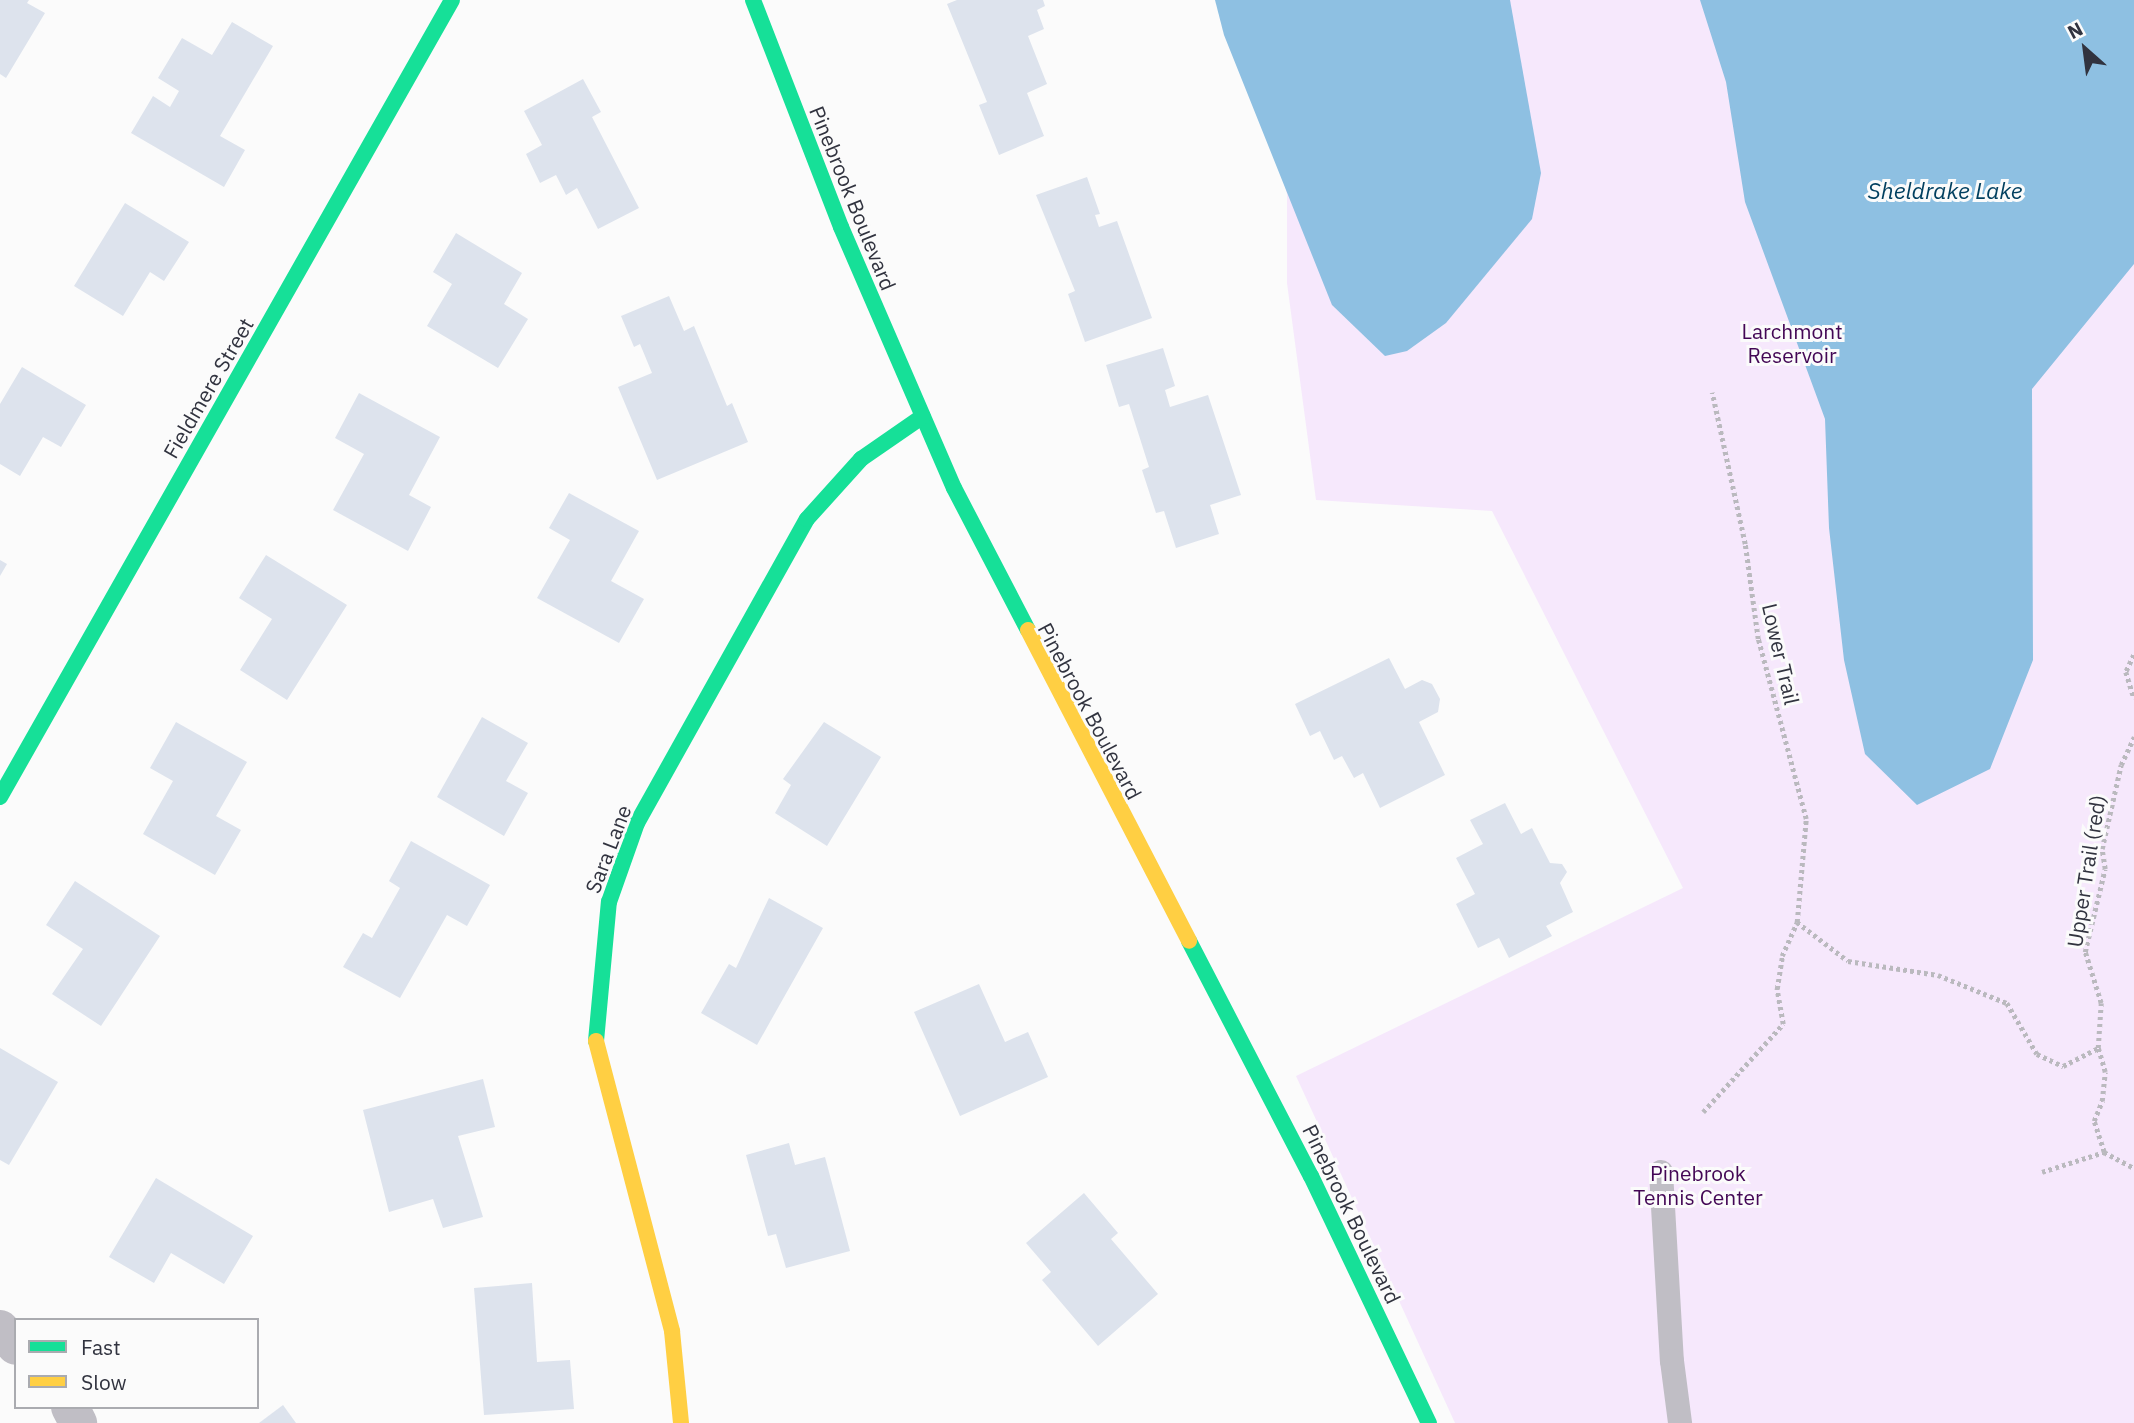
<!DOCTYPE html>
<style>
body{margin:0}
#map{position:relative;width:2134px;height:1423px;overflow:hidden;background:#fbfbfb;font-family:"IBM Plex Sans",sans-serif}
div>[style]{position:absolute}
.green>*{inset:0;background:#f6e8fc}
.water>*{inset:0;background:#8ec0e2}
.building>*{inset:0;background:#dde3ed}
.path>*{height:4.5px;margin-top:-2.25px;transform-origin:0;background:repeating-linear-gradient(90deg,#bab9be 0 3.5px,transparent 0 7px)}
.lane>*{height:24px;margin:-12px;padding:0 12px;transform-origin:12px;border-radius:12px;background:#c0bec5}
.street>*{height:38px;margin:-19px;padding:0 19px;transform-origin:19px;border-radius:19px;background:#c0bec5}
.fast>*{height:16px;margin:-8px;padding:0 8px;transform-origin:8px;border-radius:8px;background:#16e098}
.slow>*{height:16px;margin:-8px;padding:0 8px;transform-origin:8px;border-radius:8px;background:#ffcf43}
span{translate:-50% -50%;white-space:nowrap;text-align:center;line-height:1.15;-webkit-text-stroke:6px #fbfbfb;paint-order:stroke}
.street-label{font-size:21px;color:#31333f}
.park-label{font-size:21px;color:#430755}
.water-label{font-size:23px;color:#013f5f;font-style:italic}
.legend{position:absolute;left:14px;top:1318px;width:245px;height:91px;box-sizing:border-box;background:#fbfbfb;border:2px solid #aaabb0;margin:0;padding:9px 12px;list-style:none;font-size:21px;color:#31333f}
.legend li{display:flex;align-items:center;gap:14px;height:35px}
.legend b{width:35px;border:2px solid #aaabb0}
.north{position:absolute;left:2050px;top:14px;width:70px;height:70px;-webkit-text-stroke:5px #fbfbfb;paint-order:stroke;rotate:332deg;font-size:19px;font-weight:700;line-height:28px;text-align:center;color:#31333f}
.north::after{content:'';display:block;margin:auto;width:24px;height:32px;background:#31333f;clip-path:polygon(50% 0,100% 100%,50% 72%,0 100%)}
</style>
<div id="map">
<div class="green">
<i style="clip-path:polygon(1238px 0,2134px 0,2134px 1423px,1455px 1423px,1296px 1076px,1683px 888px,1492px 511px,1316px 500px,1287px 283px,1287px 194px)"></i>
</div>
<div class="water">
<i style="clip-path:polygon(1215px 0,1510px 0,1541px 173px,1532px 219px,1446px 323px,1407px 351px,1385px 356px,1332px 305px,1224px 35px)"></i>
<i style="clip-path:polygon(1700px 0,2134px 0,2134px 264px,2032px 389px,2033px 660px,1990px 769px,1917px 805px,1865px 754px,1844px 660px,1829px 528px,1825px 419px,1745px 202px,1726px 82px)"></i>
</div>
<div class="building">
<i style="clip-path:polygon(0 0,29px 0,27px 3px,45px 13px,6px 78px,0 74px)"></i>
<i style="clip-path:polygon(957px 0,1043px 0,1045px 6px,1037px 10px,1044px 29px,1028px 36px,1047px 84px,1027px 93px,1044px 136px,999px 155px,979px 105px,987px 102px,947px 4px)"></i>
<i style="clip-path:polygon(232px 22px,273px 46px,220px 136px,245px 150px,224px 187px,131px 133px,153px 96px,170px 107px,179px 91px,158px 78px,182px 38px,212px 55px)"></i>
<i style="clip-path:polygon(583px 79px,601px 112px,592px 117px,639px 208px,598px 229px,577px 188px,566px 195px,556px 175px,540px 183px,526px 154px,542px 145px,524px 111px)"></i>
<i style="clip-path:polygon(1087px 177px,1100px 214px,1095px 215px,1099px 227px,1117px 221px,1152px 318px,1085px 342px,1068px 294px,1075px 291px,1036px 195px)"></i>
<i style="clip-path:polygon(125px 203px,189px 242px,164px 281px,150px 272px,123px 316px,74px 286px)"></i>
<i style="clip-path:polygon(456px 233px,522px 273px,504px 304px,528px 319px,498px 368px,427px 326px,452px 284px,433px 272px)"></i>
<i style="clip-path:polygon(669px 296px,684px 331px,694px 326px,727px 406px,732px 403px,748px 442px,657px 480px,618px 387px,652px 373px,640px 344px,634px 347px,621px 316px)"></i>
<i style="clip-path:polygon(1163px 348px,1175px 386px,1165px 390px,1170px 407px,1208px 395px,1241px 495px,1210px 505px,1219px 534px,1176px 548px,1164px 511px,1156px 513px,1142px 470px,1149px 467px,1129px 404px,1119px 407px,1106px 365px)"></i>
<i style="clip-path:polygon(22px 367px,86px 405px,61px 447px,43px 437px,20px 476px,0 464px,0 404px)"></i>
<i style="clip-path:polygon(359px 393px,440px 437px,409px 495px,431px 507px,408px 551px,333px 510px,364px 454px,335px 438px)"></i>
<i style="clip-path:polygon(569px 493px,639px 531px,611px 581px,644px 599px,619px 643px,537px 598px,570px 540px,549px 528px)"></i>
<i style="clip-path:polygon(266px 555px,347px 605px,287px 700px,240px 670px,272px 619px,239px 598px)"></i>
<i style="clip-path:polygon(0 560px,7px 564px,0 576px)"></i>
<i style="clip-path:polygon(1389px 658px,1405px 689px,1422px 680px,1432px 684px,1440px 699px,1438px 712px,1419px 722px,1445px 775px,1380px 808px,1363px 773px,1354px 778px,1342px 756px,1334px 760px,1320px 731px,1310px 736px,1295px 704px)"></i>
<i style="clip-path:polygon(482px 717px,528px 743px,506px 781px,528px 793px,504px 836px,437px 797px)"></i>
<i style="clip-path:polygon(176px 722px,247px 762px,216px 816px,241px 830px,215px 875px,143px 834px,173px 781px,150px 768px)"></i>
<i style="clip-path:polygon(824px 722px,881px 757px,827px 846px,775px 813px,791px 785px,783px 779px)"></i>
<i style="clip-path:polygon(1505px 803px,1521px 834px,1532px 828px,1550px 863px,1562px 864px,1567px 872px,1560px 883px,1573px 912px,1546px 926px,1552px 936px,1509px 958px,1499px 938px,1478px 948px,1456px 904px,1475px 894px,1456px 858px,1483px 844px,1470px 820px)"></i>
<i style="clip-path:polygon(411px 841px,490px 885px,467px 926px,447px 915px,400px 998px,343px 967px,363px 933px,372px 938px,400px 888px,389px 881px)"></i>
<i style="clip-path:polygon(75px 881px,160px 936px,101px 1026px,52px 994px,83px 949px,46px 925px)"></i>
<i style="clip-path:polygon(769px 898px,823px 928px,757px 1045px,701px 1013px,729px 964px,736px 968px)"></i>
<i style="clip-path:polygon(979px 984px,1005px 1042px,1028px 1032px,1048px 1077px,960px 1116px,914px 1012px)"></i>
<i style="clip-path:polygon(0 1048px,58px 1082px,9px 1165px,0 1160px)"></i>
<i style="clip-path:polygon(483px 1079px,495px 1127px,458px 1136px,483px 1217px,443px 1228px,433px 1199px,389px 1212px,363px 1110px)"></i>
<i style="clip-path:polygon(789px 1143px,795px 1165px,825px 1157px,850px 1251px,786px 1268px,776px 1234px,768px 1236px,746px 1155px)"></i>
<i style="clip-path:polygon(156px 1178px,253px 1236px,224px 1284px,171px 1253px,154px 1283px,109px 1257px)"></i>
<i style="clip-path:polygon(1084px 1193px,1118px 1233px,1111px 1239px,1158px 1294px,1098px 1346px,1042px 1280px,1051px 1272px,1026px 1243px)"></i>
<i style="clip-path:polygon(532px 1283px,537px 1362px,570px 1360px,574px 1409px,484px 1415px,474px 1288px)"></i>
<i style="clip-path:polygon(283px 1405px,296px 1423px,259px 1423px)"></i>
</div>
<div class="path">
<i style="left:2134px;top:655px;width:19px;rotate:115deg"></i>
<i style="left:2126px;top:672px;width:28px;rotate:73deg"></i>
<i style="left:1797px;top:922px;width:64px;rotate:37.4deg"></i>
<i style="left:1848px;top:961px;width:91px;rotate:8.8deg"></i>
<i style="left:1938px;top:975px;width:74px;rotate:22.1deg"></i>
<i style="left:2007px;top:1003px;width:59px;rotate:59.5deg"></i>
<i style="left:2037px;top:1054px;width:29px;rotate:25deg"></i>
<i style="left:2063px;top:1066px;width:39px;rotate:-27deg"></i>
<i style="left:1703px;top:1112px;width:119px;rotate:-47.7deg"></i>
<i style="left:1783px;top:1024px;width:36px;rotate:-100deg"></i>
<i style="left:1777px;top:989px;width:33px;rotate:-81deg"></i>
<i style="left:1782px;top:956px;width:37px;rotate:-66deg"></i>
<i style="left:1797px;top:922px;width:103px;rotate:-85deg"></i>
<i style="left:1806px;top:819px;width:186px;rotate:-104.9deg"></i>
<i style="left:1758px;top:639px;width:96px;rotate:-97.8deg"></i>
<i style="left:1745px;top:544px;width:155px;rotate:-102.3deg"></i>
<i style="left:2104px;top:1152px;width:33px;rotate:-108deg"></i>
<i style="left:2094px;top:1121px;width:22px;rotate:-68deg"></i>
<i style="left:2102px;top:1101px;width:29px;rotate:-84deg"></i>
<i style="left:2105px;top:1072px;width:25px;rotate:-106deg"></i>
<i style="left:2098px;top:1048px;width:45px;rotate:-86.2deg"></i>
<i style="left:2101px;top:1003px;width:53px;rotate:-107.4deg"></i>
<i style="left:2085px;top:952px;width:85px;rotate:-76.5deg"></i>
<i style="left:2105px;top:869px;width:20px;rotate:-99deg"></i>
<i style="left:2102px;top:849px;width:86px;rotate:-77.3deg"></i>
<i style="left:2121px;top:765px;width:31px;rotate:-65deg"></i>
<i style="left:2104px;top:1152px;width:34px;rotate:28deg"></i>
<i style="left:2042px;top:1172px;width:65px;rotate:-17.9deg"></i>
</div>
<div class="lane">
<i style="left:1661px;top:1172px;width:189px;rotate:86.7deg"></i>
<i style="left:1672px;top:1361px;width:63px;rotate:82.6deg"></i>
</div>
<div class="street">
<i style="left:0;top:1329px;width:23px;rotate:47deg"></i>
<i style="left:70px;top:1407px;width:18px;rotate:63deg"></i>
</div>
<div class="fast">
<i style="left:753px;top:0;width:243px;rotate:68.8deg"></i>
<i style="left:841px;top:227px;width:284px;rotate:66.6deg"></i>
<i style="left:954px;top:488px;width:160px;rotate:62.5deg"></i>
<i style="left:0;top:797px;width:916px;rotate:-60.44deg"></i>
<i style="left:1189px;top:941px;width:265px;rotate:62.6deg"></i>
<i style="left:1311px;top:1176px;width:274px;rotate:64.5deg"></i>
<i style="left:596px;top:1041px;width:140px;rotate:-84.7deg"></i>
<i style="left:609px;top:902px;width:84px;rotate:-70.5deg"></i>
<i style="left:637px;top:823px;width:348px;rotate:-60.8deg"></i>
<i style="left:807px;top:519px;width:81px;rotate:-48deg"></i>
<i style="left:861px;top:459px;width:75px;rotate:-34.7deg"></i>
</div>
<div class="slow">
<i style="left:1028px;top:630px;width:350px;rotate:62.6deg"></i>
<i style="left:596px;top:1041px;width:300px;rotate:75.3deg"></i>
<i style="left:672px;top:1331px;width:92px;rotate:84.4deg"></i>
</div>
<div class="street-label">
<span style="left:853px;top:198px;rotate:68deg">Pinebrook Boulevard</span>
<span style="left:208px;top:388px;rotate:-60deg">Fieldmere Street</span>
<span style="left:1781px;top:654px;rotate:77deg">Lower Trail</span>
<span style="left:1090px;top:711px;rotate:62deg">Pinebrook Boulevard</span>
<span style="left:608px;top:849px;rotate:-69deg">Sara Lane</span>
<span style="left:2086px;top:871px;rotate:-81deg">Upper Trail (red)</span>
<span style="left:1352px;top:1214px;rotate:64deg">Pinebrook Boulevard</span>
</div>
<div class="park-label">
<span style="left:1792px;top:343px">Larchmont<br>Reservoir</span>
<span style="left:1698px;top:1185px">Pinebrook<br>Tennis Center</span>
</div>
<div class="water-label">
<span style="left:1945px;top:190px">Sheldrake Lake</span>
</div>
<ul class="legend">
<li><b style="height:9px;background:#16e098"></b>Fast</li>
<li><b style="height:9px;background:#ffcf43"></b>Slow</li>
</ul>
<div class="north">N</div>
</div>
